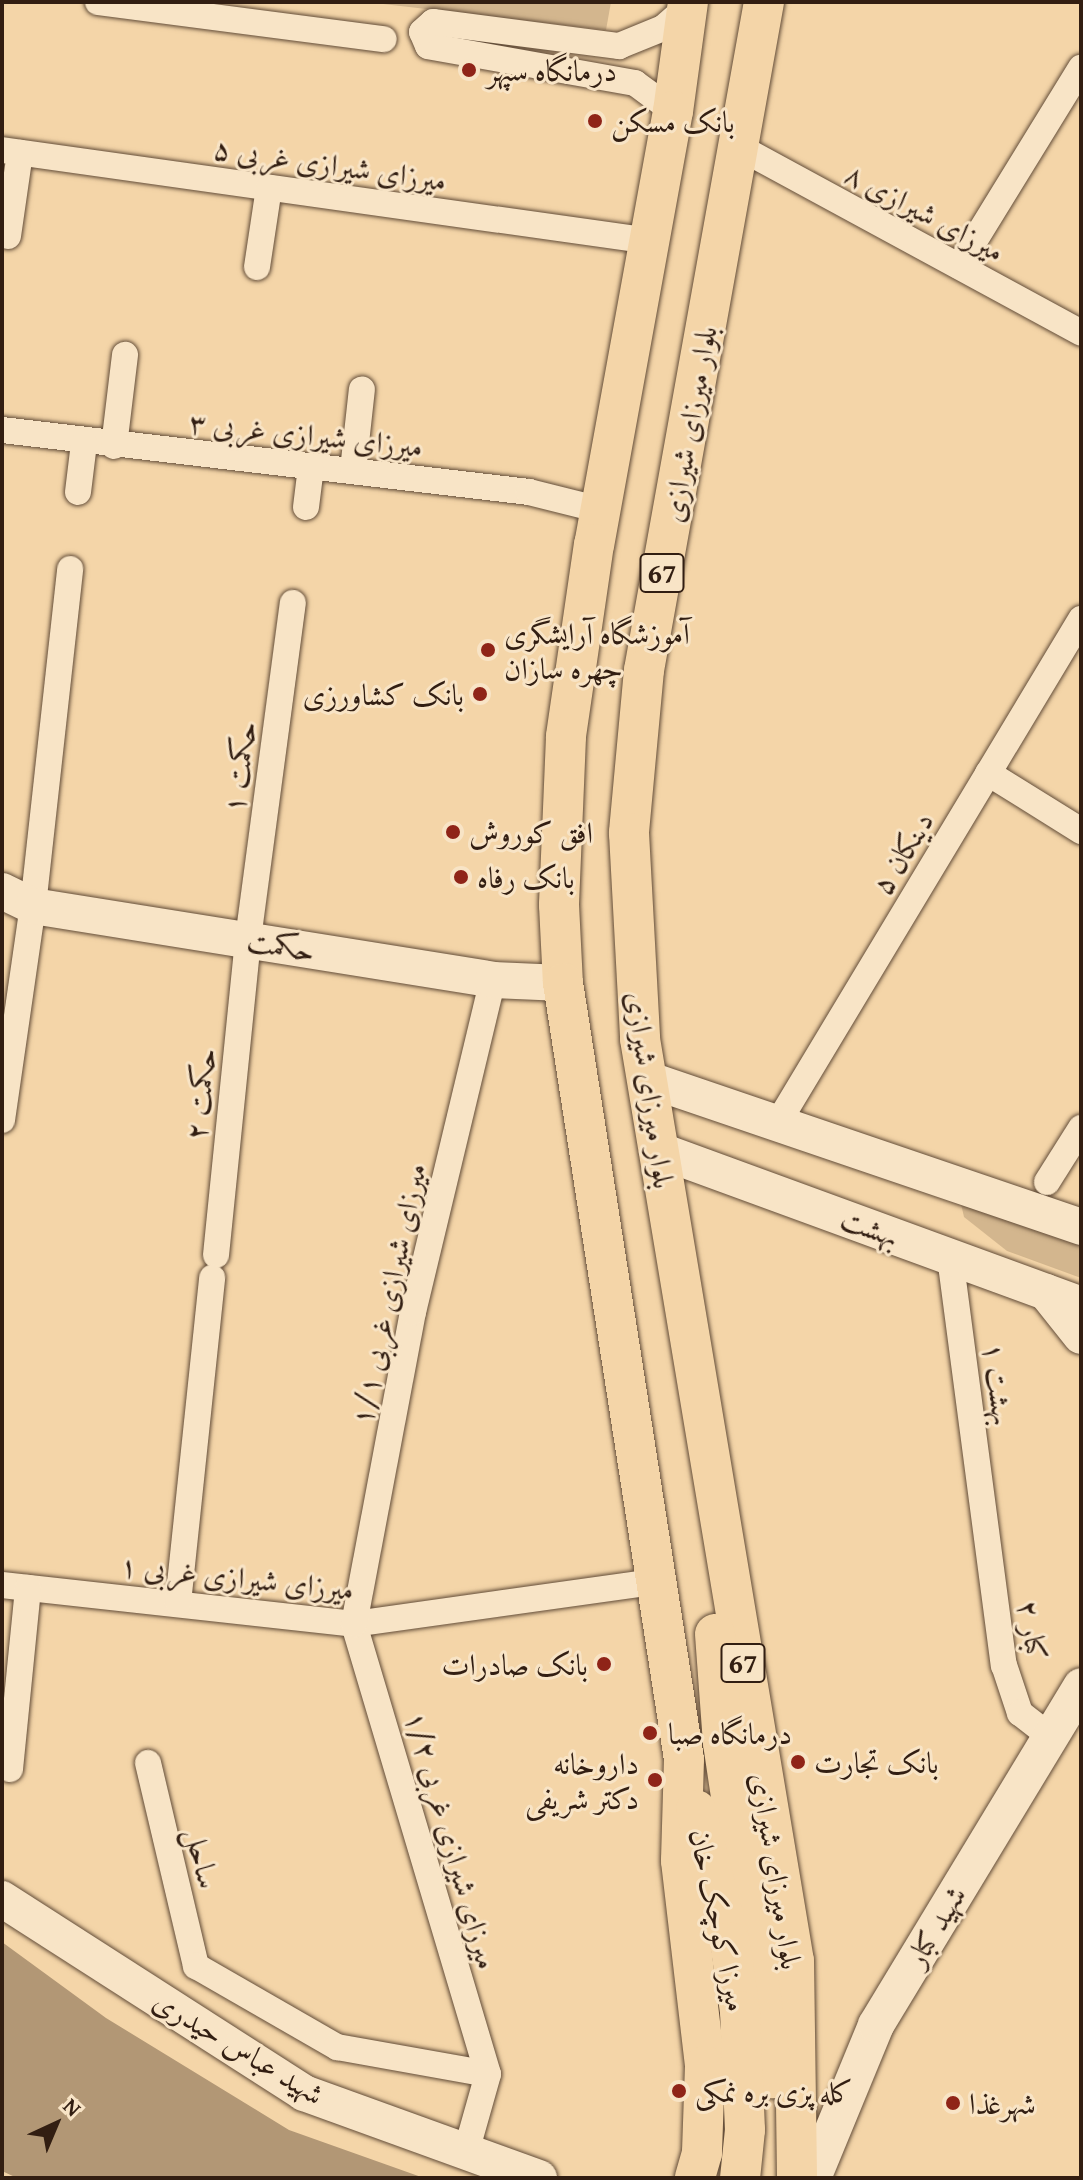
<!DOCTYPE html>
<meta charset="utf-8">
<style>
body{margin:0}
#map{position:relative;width:1083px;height:2180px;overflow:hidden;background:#f4d5a8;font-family:"Gentium Book Plus",Amiri,serif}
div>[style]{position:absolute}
.green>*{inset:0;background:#d3b68e}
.water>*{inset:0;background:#b29775}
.roads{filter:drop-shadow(0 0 2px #624c38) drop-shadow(0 0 2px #624c38)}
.street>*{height:26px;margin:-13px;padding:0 13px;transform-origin:13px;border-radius:13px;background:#f8e4c6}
.secondary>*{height:36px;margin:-18px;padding:0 18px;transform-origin:18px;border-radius:18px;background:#f8e4c6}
.primary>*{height:40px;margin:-20px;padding:0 20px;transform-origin:20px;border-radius:20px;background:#f4d5a8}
.dots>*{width:22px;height:22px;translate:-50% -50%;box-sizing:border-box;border:4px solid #f8e4c6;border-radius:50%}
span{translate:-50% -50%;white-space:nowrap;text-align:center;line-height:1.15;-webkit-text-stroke:6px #f8e4c6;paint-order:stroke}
.shield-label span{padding:2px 6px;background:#f8e4c6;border:2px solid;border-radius:6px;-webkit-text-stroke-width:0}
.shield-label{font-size:28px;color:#321e12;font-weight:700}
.poi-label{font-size:30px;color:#321e12}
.left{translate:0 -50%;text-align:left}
.right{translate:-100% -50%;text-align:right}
.street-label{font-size:30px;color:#321e12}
.frame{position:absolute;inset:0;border:4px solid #321e12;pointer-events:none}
.north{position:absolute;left:16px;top:2084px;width:80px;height:80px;-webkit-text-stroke:6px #f8e4c6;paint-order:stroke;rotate:44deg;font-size:22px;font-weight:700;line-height:32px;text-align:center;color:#321e12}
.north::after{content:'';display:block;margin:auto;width:28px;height:36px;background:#321e12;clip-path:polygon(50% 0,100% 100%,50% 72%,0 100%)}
</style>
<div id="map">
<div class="green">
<i style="clip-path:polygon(366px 2px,611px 2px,606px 30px)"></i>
<i style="clip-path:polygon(961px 1204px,1081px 1246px,1081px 1278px,1007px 1251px,964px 1217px)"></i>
</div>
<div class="water">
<i style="clip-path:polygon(2px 1942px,106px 2018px,289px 2130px,424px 2178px,17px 2178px,2px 2171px)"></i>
</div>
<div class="roads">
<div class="street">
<i style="left:98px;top:2px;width:288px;rotate:7.4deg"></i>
<i style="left:673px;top:111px;width:47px;rotate:-143.6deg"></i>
<i style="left:635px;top:83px;width:210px;rotate:-169.9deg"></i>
<i style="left:428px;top:46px;width:15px;rotate:-113deg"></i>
<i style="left:422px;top:32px;width:15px;rotate:-42deg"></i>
<i style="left:433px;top:22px;width:188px;rotate:7.4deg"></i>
<i style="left:619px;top:46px;width:48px;rotate:-22.2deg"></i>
<i style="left:663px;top:28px;width:30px;rotate:-41deg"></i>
<i style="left:739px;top:147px;width:389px;rotate:28.5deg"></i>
<i style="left:2px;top:150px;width:654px;rotate:7.99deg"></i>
<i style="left:8px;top:236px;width:84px;rotate:-81.8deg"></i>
<i style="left:959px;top:266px;width:233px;rotate:-58.4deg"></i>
<i style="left:257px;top:267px;width:80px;rotate:-81.4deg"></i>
<i style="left:2px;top:430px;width:531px;rotate:6.71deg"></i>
<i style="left:529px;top:492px;width:74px;rotate:14deg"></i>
<i style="left:114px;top:446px;width:92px;rotate:-83.1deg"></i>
<i style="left:353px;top:470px;width:81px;rotate:-83.7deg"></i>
<i style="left:78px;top:492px;width:49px;rotate:-83deg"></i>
<i style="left:306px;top:507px;width:40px;rotate:-82.9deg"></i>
<i style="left:988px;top:773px;width:110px;rotate:31.9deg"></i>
<i style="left:2px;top:1120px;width:216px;rotate:-81.8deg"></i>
<i style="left:33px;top:906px;width:339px;rotate:-83.7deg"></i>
<i style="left:779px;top:1121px;width:586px;rotate:-58.97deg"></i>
<i style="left:1047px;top:1182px;width:64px;rotate:-57.8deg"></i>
<i style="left:216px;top:1255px;width:318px;rotate:-84.2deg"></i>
<i style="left:248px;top:939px;width:339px;rotate:-82.4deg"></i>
<i style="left:950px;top:1257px;width:412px;rotate:82.5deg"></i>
<i style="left:1004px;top:1665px;width:51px;rotate:71.6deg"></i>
<i style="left:1020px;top:1713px;width:37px;rotate:38deg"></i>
<i style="left:2px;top:1585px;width:354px;rotate:6.3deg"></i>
<i style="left:354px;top:1624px;width:303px;rotate:-8deg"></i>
<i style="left:178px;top:1603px;width:327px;rotate:-84deg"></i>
<i style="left:148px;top:1763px;width:209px;rotate:76.7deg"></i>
<i style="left:196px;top:1966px;width:163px;rotate:29.9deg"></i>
<i style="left:337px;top:2047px;width:153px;rotate:10.1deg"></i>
<i style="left:10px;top:1769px;width:182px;rotate:-84.3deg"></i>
<i style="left:488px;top:2074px;width:470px;rotate:-106.6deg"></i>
<i style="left:354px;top:1624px;width:318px;rotate:-79.3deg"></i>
<i style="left:413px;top:1312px;width:342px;rotate:-76.5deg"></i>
<i style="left:466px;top:2152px;width:81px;rotate:-74.2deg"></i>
</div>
<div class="secondary">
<i style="left:2px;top:891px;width:34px;rotate:26deg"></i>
<i style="left:33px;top:906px;width:466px;rotate:9.1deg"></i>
<i style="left:493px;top:980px;width:70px;rotate:2.5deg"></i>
<i style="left:647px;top:1079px;width:459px;rotate:18.8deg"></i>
<i style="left:658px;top:1150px;width:451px;rotate:20.1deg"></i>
<i style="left:1046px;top:1292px;width:56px;rotate:51.5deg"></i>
<i style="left:2px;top:1899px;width:359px;rotate:32.7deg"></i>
<i style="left:304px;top:2093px;width:250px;rotate:19.9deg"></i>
<i style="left:813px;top:2178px;width:165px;rotate:-67.6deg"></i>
<i style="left:876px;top:2025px;width:396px;rotate:-58.8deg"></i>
</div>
<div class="primary">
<i style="left:688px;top:2px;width:110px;rotate:97.8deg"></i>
<i style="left:673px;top:111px;width:440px;rotate:100.3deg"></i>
<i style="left:594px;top:544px;width:195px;rotate:98.3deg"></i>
<i style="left:566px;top:737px;width:168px;rotate:92.4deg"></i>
<i style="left:559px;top:905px;width:78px;rotate:87.1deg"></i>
<i style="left:563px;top:983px;width:785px;rotate:81.14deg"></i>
<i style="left:684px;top:1759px;width:102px;rotate:91.7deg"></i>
<i style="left:681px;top:1861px;width:206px;rotate:83.3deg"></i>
<i style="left:705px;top:2066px;width:87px;rotate:92deg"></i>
<i style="left:702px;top:2153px;width:26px;rotate:106deg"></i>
<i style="left:764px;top:2px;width:679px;rotate:100.18deg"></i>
<i style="left:644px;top:670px;width:164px;rotate:95.3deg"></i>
<i style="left:629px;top:833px;width:206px;rotate:86.9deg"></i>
<i style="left:640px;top:1039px;width:935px;rotate:80.52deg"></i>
<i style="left:794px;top:1961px;width:217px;rotate:89.2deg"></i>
<i style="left:715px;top:1634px;width:109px;rotate:85.8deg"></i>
<i style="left:723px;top:1743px;width:339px;rotate:81.5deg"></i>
<i style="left:696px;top:1810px;width:136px;rotate:75.6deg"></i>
<i style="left:730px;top:1942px;width:70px;rotate:81.8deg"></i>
<i style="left:740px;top:2011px;width:119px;rotate:87.6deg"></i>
<i style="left:745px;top:2130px;width:48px;rotate:95.9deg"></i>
</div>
</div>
<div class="dots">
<i style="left:469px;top:70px;background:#8f2418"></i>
<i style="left:595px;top:121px;background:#8f2418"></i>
<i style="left:488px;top:650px;background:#8f2418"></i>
<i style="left:480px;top:694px;background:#8f2418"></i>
<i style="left:453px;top:832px;background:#8f2418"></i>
<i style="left:461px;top:877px;background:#8f2418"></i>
<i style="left:604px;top:1664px;background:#8f2418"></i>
<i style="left:650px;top:1733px;background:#8f2418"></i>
<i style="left:798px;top:1762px;background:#8f2418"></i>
<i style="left:655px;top:1780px;background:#8f2418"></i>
<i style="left:679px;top:2091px;background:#8f2418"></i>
<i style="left:953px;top:2103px;background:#8f2418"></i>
</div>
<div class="shield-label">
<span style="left:662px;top:573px">67</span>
<span style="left:743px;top:1663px">67</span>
</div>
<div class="poi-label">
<span class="left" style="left:487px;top:70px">درمانگاه سپهر</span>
<span class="left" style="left:611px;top:121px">بانک مسکن</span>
<span class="left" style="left:504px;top:650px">آموزشگاه آرایشگری<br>چهره سازان</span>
<span class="right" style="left:464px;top:694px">بانک کشاورزی</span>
<span class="left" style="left:469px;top:832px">افق کوروش</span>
<span class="left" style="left:477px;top:877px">بانک رفاه</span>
<span class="right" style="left:588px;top:1664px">بانک صادرات</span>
<span class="left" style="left:668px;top:1733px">درمانگاه صبا</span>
<span class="left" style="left:814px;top:1762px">بانک تجارت</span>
<span class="right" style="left:639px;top:1780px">داروخانه<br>دکتر شریفی</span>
<span class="left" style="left:695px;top:2091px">کله پزی بره نمکی</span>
<span class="left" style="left:969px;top:2103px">شهرغذا</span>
</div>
<div class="street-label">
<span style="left:330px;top:164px;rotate:8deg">۵ میرزای شیرازی غربی</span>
<span style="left:925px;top:212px;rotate:28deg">۸ میرزای شیرازی</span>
<span style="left:689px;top:424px;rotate:-80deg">بلوار میرزای شیرازی</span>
<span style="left:306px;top:434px;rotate:6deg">۳ میرزای شیرازی غربی</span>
<span style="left:239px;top:767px;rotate:-82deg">۱ حکمت</span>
<span style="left:902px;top:853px;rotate:-59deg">۵ دینکان</span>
<span style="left:281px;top:945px;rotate:9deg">حکمت</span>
<span style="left:651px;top:1090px;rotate:82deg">بلوار میرزای شیرازی</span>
<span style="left:200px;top:1094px;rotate:-84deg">۲ حکمت</span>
<span style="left:870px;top:1227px;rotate:20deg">بهشت</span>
<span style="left:388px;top:1294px;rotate:-78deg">۱/۱ میرزای شیرازی غربی</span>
<span style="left:999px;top:1384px;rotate:83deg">۱ بهشت</span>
<span style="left:237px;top:1577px;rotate:6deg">۱ میرزای شیرازی غربی</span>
<span style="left:1033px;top:1630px;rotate:80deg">۲ کبار</span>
<span style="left:452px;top:1840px;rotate:74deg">۱/۲ میرزای شیرازی غربی</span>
<span style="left:203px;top:1858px;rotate:77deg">ساحل</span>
<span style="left:777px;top:1871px;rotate:81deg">بلوار میرزای شیرازی</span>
<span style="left:719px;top:1920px;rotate:78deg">میرزا کوچک خان</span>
<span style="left:935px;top:1926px;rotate:-59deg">شهید کبار</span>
<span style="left:239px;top:2047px;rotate:31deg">شهید عباس حیدری</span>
</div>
<div class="frame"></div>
<div class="north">N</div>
</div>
